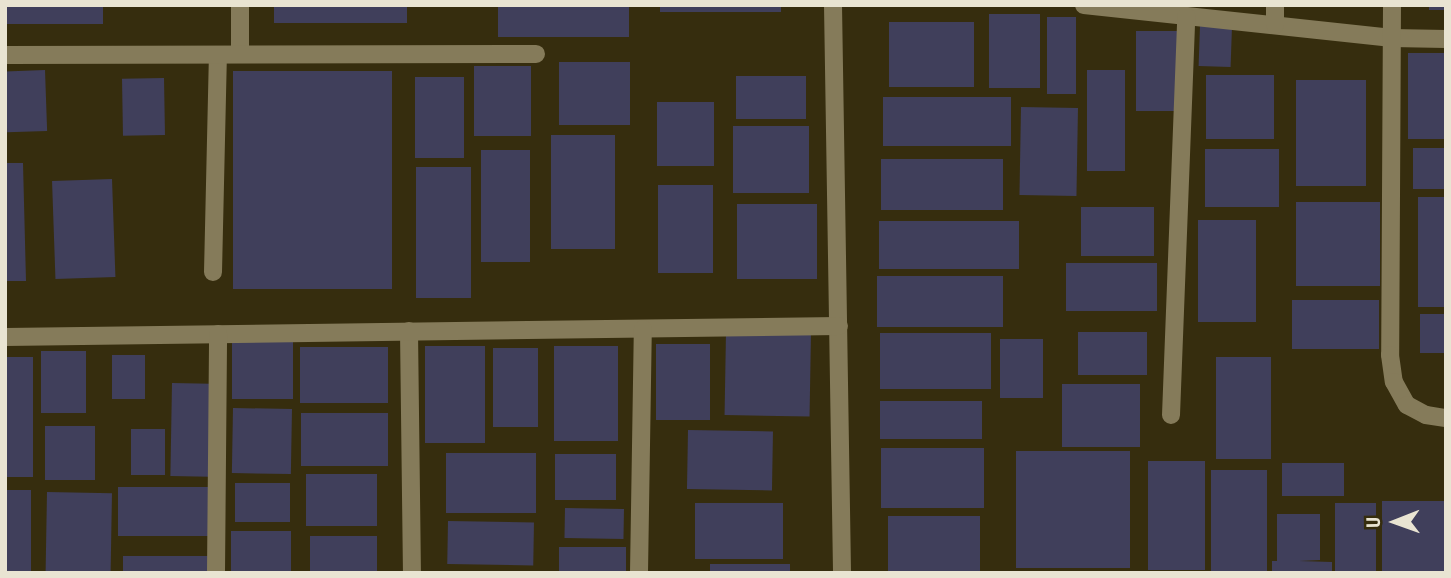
<!DOCTYPE html>
<style>
body{margin:0}
#map{position:relative;width:1451px;height:578px;overflow:hidden;background:#362d0e;font-family:"Roboto Condensed",sans-serif}
div>[style]{position:absolute}
.building>*{inset:0;background:#403f5b;transform-origin:0 0}
.lane>*{height:18px;margin:-9px;padding:0 9px;transform-origin:9px;border-radius:9px;background:#857b5a}
.street>*{height:18px;margin:-9px;padding:0 9px;transform-origin:9px;border-radius:9px;background:#857b5a}
span{translate:-50% -50%;white-space:nowrap;text-align:center;line-height:1.15;-webkit-text-stroke:7px #362d0e;paint-order:stroke}
.frame{position:absolute;inset:0;border:7px solid #e9e4d2;pointer-events:none}
.north{position:absolute;left:1360px;top:487px;width:70px;height:70px;-webkit-text-stroke:5px #362d0e;paint-order:stroke;rotate:269deg;font-size:19px;font-weight:700;line-height:28px;text-align:center;color:#e9e4d2}
.north::after{content:'';display:block;margin:auto;width:24px;height:32px;background:#e9e4d2;clip-path:polygon(50% 0,100% 100%,50% 72%,0 100%)}
</style>
<div id="map">
<div class="building">
<i style="left:5px;top:5px;width:98px;height:19px"></i>
<i style="left:274px;top:5px;width:133px;height:18px"></i>
<i style="left:498px;top:5px;width:131px;height:32px"></i>
<i style="left:660px;top:5px;width:121px;height:7px"></i>
<i style="left:1429px;top:5px;width:17px;height:5px"></i>
<i style="left:989px;top:14px;width:51px;height:74px"></i>
<i style="left:1047px;top:17px;width:29px;height:77px"></i>
<i style="left:889px;top:22px;width:85px;height:65px"></i>
<i style="left:1200px;top:26px;width:32px;height:40px;rotate:2deg"></i>
<i style="left:1182px;top:31px;width:80px;height:46px;rotate:90deg"></i>
<i style="left:1446px;top:53px;width:86px;height:38px;rotate:90deg"></i>
<i style="left:559px;top:62px;width:71px;height:63px"></i>
<i style="left:474px;top:66px;width:57px;height:70px"></i>
<i style="left:45px;top:70px;width:61px;height:40px;rotate:88deg"></i>
<i style="left:1087px;top:70px;width:38px;height:101px"></i>
<i style="left:233px;top:71px;width:159px;height:218px"></i>
<i style="left:1206px;top:75px;width:68px;height:64px"></i>
<i style="left:736px;top:76px;width:70px;height:43px"></i>
<i style="left:415px;top:77px;width:49px;height:81px"></i>
<i style="left:164px;top:78px;width:57px;height:42px;rotate:89deg"></i>
<i style="left:1296px;top:80px;width:70px;height:106px"></i>
<i style="left:883px;top:97px;width:128px;height:49px"></i>
<i style="left:714px;top:102px;width:64px;height:57px;rotate:90deg"></i>
<i style="left:1021px;top:107px;width:57px;height:88px;rotate:1deg"></i>
<i style="left:733px;top:126px;width:76px;height:67px"></i>
<i style="left:615px;top:135px;width:114px;height:64px;rotate:90deg"></i>
<i style="left:1413px;top:148px;width:33px;height:41px"></i>
<i style="left:1205px;top:149px;width:74px;height:58px"></i>
<i style="left:481px;top:150px;width:49px;height:112px"></i>
<i style="left:881px;top:159px;width:122px;height:51px"></i>
<i style="clip-path:polygon(5px 163px,23px 163px,26px 281px,5px 281px)"></i>
<i style="left:416px;top:167px;width:55px;height:131px"></i>
<i style="left:112px;top:179px;width:98px;height:60px;rotate:88deg"></i>
<i style="left:658px;top:185px;width:55px;height:88px"></i>
<i style="left:1418px;top:197px;width:28px;height:110px"></i>
<i style="left:1296px;top:202px;width:84px;height:84px"></i>
<i style="left:737px;top:204px;width:80px;height:75px"></i>
<i style="left:1081px;top:207px;width:73px;height:49px"></i>
<i style="left:1198px;top:220px;width:58px;height:102px"></i>
<i style="left:879px;top:221px;width:140px;height:48px"></i>
<i style="left:1066px;top:263px;width:91px;height:48px"></i>
<i style="left:877px;top:276px;width:126px;height:51px"></i>
<i style="left:1292px;top:300px;width:87px;height:49px"></i>
<i style="left:1420px;top:314px;width:26px;height:39px"></i>
<i style="left:726px;top:332px;width:85px;height:83px;rotate:1deg"></i>
<i style="left:1078px;top:332px;width:69px;height:43px"></i>
<i style="left:880px;top:333px;width:111px;height:56px"></i>
<i style="left:1000px;top:339px;width:43px;height:59px"></i>
<i style="left:232px;top:340px;width:61px;height:59px"></i>
<i style="left:656px;top:344px;width:54px;height:76px"></i>
<i style="left:425px;top:346px;width:60px;height:97px"></i>
<i style="left:554px;top:346px;width:64px;height:95px"></i>
<i style="left:300px;top:347px;width:88px;height:56px"></i>
<i style="left:493px;top:348px;width:45px;height:79px"></i>
<i style="left:41px;top:351px;width:45px;height:62px"></i>
<i style="left:112px;top:355px;width:33px;height:44px"></i>
<i style="left:5px;top:357px;width:28px;height:120px"></i>
<i style="left:1216px;top:357px;width:55px;height:102px"></i>
<i style="left:172px;top:383px;width:39px;height:93px;rotate:1deg"></i>
<i style="left:1062px;top:384px;width:78px;height:63px"></i>
<i style="left:880px;top:401px;width:102px;height:38px"></i>
<i style="left:233px;top:408px;width:59px;height:65px;rotate:1deg"></i>
<i style="left:388px;top:413px;width:53px;height:87px;rotate:90deg"></i>
<i style="left:45px;top:426px;width:50px;height:54px"></i>
<i style="left:131px;top:429px;width:34px;height:46px"></i>
<i style="left:688px;top:430px;width:85px;height:59px;rotate:1deg"></i>
<i style="left:881px;top:448px;width:103px;height:60px"></i>
<i style="left:1016px;top:451px;width:114px;height:117px"></i>
<i style="left:446px;top:453px;width:90px;height:60px"></i>
<i style="left:616px;top:454px;width:46px;height:61px;rotate:90deg"></i>
<i style="left:1148px;top:461px;width:57px;height:109px"></i>
<i style="left:1282px;top:463px;width:62px;height:33px"></i>
<i style="left:1211px;top:470px;width:56px;height:103px"></i>
<i style="left:377px;top:474px;width:52px;height:71px;rotate:90deg"></i>
<i style="left:235px;top:483px;width:55px;height:39px"></i>
<i style="left:118px;top:487px;width:93px;height:49px"></i>
<i style="left:5px;top:490px;width:26px;height:83px"></i>
<i style="left:47px;top:492px;width:65px;height:81px;rotate:1deg"></i>
<i style="left:1382px;top:501px;width:64px;height:72px"></i>
<i style="left:695px;top:503px;width:88px;height:56px"></i>
<i style="left:1335px;top:503px;width:41px;height:70px"></i>
<i style="left:565px;top:508px;width:59px;height:30px;rotate:1deg"></i>
<i style="clip-path:polygon(1277px 514px,1320px 514px,1320px 560px,1299px 561px,1332px 562px,1332px 573px,1272px 573px,1272px 561px,1277px 561px)"></i>
<i style="left:888px;top:516px;width:92px;height:57px"></i>
<i style="left:448px;top:521px;width:86px;height:43px;rotate:1deg"></i>
<i style="left:231px;top:531px;width:60px;height:42px"></i>
<i style="left:377px;top:536px;width:37px;height:67px;rotate:90deg"></i>
<i style="left:626px;top:547px;width:26px;height:67px;rotate:90deg"></i>
<i style="left:123px;top:556px;width:87px;height:17px"></i>
<i style="left:710px;top:564px;width:80px;height:9px"></i>
</div>
<div class="lane">
<i style="left:240px;top:5px;width:49px;rotate:90deg"></i>
<i style="left:213px;top:272px;width:217px;rotate:-88.7deg"></i>
</div>
<div class="street">
<i style="left:833px;top:5px;width:568px;rotate:89.09deg"></i>
<i style="left:1084px;top:5px;width:310px;rotate:6.1deg"></i>
<i style="left:1392px;top:38px;width:54px;rotate:1.1deg"></i>
<i style="left:1392px;top:5px;width:350px;rotate:90.3deg"></i>
<i style="left:1390px;top:355px;width:27px;rotate:82deg"></i>
<i style="left:1394px;top:382px;width:26px;rotate:61deg"></i>
<i style="left:1407px;top:405px;width:21px;rotate:28deg"></i>
<i style="left:1426px;top:415px;width:20px;rotate:9deg"></i>
<i style="left:1275px;top:25px;width:20px;rotate:-90deg"></i>
<i style="left:5px;top:55px;width:531px;rotate:-0.11deg"></i>
<i style="left:409px;top:331px;width:242px;rotate:89.3deg"></i>
<i style="left:5px;top:337px;width:834px;rotate:-0.76deg"></i>
<i style="left:1171px;top:415px;width:399px;rotate:-87.8deg"></i>
<i style="left:216px;top:573px;width:239px;rotate:-89.5deg"></i>
<i style="left:639px;top:573px;width:244px;rotate:-89.1deg"></i>
</div>
<div class="frame"></div>
<div class="north">U</div>
</div>
